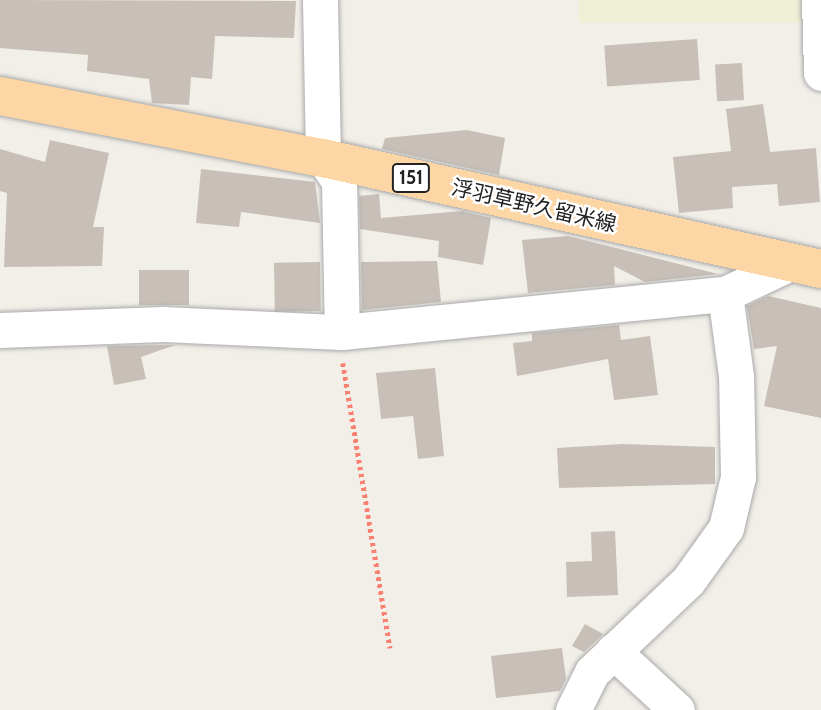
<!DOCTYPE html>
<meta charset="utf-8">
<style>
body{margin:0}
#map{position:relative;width:821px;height:710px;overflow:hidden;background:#f2efe9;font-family:Cabin,"Noto Sans JP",sans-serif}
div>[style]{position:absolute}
.farmland>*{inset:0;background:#eef0d5;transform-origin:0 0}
.building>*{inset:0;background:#c7bfb8;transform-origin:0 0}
.path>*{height:4.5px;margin-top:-2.25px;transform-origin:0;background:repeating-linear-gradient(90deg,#fa8072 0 3.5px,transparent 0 7px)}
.roads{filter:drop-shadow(0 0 2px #a9a9a9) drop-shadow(0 0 2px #a9a9a9)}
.minor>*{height:35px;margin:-17.5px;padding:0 17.5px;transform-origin:17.5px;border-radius:17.5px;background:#fff}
.major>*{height:38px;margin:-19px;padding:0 19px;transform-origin:19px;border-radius:19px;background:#fcd6a4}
span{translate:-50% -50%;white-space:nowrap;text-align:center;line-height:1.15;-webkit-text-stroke:5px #fff;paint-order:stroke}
.shield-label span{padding:2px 5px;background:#fff;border:2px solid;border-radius:5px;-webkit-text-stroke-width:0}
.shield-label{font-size:19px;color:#222;font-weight:700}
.street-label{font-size:21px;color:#222}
</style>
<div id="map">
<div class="farmland">
<i style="left:579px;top:0;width:242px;height:23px"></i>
</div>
<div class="building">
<i style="clip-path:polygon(0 0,296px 1px,294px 38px,215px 36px,212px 79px,191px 77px,189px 105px,152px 103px,149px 79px,87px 71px,88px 55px,0 48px)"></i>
<i style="left:697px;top:39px;width:41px;height:93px;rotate:86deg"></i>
<i style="left:742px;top:63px;width:37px;height:27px;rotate:87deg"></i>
<i style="clip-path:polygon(763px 104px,770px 152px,816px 148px,820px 202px,779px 206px,777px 184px,732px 187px,733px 208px,679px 213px,673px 157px,731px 151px,726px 109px)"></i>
<i style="clip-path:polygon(467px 130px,505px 138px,499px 175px,382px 149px,385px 138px)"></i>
<i style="clip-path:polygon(50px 140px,109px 153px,93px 227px,104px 227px,102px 266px,4px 267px,7px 193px,0 191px,0 149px,45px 162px)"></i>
<i style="clip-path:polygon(201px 169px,315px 182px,320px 223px,241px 212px,239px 227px,196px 223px)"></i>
<i style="clip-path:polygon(379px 194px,381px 218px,462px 211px,491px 218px,483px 265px,438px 257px,439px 241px,360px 229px,359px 196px)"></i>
<i style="clip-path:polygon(568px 236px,612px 247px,718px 274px,645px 282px,614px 266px,615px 285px,528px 293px,522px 240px)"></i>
<i style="clip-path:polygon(437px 261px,441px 302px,362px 310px,361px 262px)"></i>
<i style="left:320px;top:262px;width:49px;height:46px;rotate:89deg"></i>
<i style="left:139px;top:270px;width:50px;height:35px"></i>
<i style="clip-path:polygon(768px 296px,821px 308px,821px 418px,764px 406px,777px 346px,754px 349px,747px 306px)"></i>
<i style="clip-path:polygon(619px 325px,621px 340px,650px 336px,658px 395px,614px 400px,608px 359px,517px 376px,513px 343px,532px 341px,532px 333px)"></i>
<i style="clip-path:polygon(175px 345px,141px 357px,146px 379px,114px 385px,107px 346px)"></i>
<i style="clip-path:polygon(435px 368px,444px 456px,418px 459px,413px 416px,381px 419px,376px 373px)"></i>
<i style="clip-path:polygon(622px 444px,715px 447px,715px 484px,559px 488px,557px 448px)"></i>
<i style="clip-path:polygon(615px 531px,618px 595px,567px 597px,566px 562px,592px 561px,591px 532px)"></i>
<i style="clip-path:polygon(585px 624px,603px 634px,584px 652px,572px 646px)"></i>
<i style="clip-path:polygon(562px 648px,566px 679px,560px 691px,496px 698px,491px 656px)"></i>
</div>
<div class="path">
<i style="left:343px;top:363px;width:289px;rotate:80.6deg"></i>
</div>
<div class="roads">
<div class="minor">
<i style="left:320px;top:0;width:158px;rotate:88.9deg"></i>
<i style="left:323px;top:158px;width:28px;rotate:55deg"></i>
<i style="left:339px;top:181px;width:151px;rotate:88.9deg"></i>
<i style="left:819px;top:0;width:73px;rotate:88.4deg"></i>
<i style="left:0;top:330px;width:163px;rotate:-2.1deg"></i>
<i style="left:163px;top:324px;width:179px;rotate:2.6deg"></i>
<i style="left:342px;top:332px;width:385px;rotate:-5.7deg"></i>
<i style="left:725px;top:294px;width:70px;rotate:-25.5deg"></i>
<i style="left:613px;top:651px;width:87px;rotate:42.7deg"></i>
<i style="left:573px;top:710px;width:42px;rotate:-63.4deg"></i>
<i style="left:592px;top:672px;width:132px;rotate:-43.5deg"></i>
<i style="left:688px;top:581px;width:65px;rotate:-54.4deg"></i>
<i style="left:726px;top:528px;width:52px;rotate:-76.8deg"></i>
<i style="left:738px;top:477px;width:101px;rotate:-91.1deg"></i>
<i style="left:736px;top:376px;width:83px;rotate:-97.6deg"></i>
</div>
<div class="major">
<i style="left:0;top:96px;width:329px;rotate:10.9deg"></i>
<i style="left:323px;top:158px;width:510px;rotate:12.57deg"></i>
</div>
</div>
<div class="shield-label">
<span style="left:411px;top:178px">151</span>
</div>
<div class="street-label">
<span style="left:534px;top:206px;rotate:13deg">浮羽草野久留米線</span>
</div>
</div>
